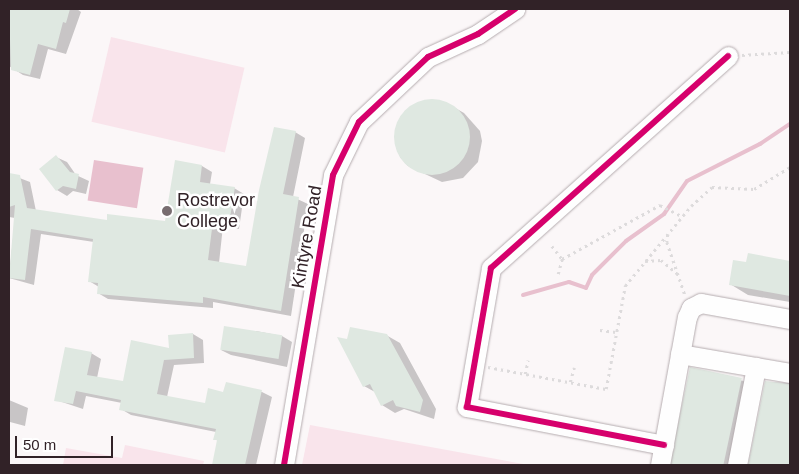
<!DOCTYPE html>
<style>
body{margin:0}
#map{position:relative;width:799px;height:474px;overflow:hidden;background:#fbf7f8;font-family:Helvetica,sans-serif}
div>[style]{position:absolute}
.green>*{inset:0;background:#f9e4eb;transform-origin:0 0}
.water>*{inset:0;background:#e8c0ce;transform-origin:0 0}
.shadow>*{inset:0;background:#0003}
.stream>*{height:4px;margin:-2px;padding:0 2px;transform-origin:2px;border-radius:2px;background:#e8c0ce}
.building>*{inset:0;background:#dfe8e1;transform-origin:0 0}
.round{border-radius:50%}
.path>*{height:2.5px;margin-top:-1.25px;transform-origin:0;background:repeating-linear-gradient(90deg,#dddbdc 0 2.5px,transparent 0 6.5px)}
.roads{filter:drop-shadow(0 0 1px #b5acaf) drop-shadow(0 0 1px #b5acaf)}
.minor>*{height:19px;margin:-9.5px;padding:0 9.5px;transform-origin:9.5px;border-radius:9.5px;background:#fefefe}
.cycleway>*{height:6px;margin:-3px;padding:0 3px;transform-origin:3px;border-radius:3px;background:#d6006c}
.dots>*{width:14px;height:14px;translate:-50% -50%;box-sizing:border-box;border:2px solid #fff;border-radius:50%}
span{translate:-50% -50%;white-space:nowrap;text-align:center;line-height:1.15;-webkit-text-stroke:5px #fff;paint-order:stroke}
.poi-label{font-size:18px;color:#312227}
.left{translate:0 -50%;text-align:left}
.street-label{font-size:18px;color:#312227}
.frame{position:absolute;inset:0;border:10px solid #312227;pointer-events:none}
.scale{position:absolute;left:15px;top:436px;width:98px;height:22px;box-sizing:border-box;border:2px solid #312227;border-top:0;padding-left:6px;font-size:15px;line-height:18px;white-space:nowrap;color:#312227;-webkit-text-stroke:4px #fff;paint-order:stroke}
</style>
<div id="map">
<div class="green">
<i style="left:111px;top:37px;width:137px;height:87px;rotate:13deg"></i>
<i style="clip-path:polygon(310px 425px,529px 465px,302px 465px)"></i>
<i style="clip-path:polygon(125px 445px,204px 461px,203px 465px,63px 465px,66px 448px,122px 458px)"></i>
</div>
<div class="water">
<i style="left:94px;top:160px;width:50px;height:41px;rotate:9deg"></i>
</div>
<div class="shadow">
<i style="clip-path:polygon(9px 9px,77px 9px,81px 12px,66px 54px,48px 49px,40px 79px,23px 75px,9px 66px)"></i>
<i style="clip-path:polygon(426px 100px,450px 105px,464px 113px,480px 131px,482px 141px,478px 162px,463px 178px,442px 182px,408px 166px,400px 157px,395px 133px,405px 111px)"></i>
<i style="clip-path:polygon(295px 132px,305px 138px,293px 197px,308px 204px,291px 316px,213px 302px,213px 308px,108px 299px,98px 293px,99px 287px,89px 281px,94px 242px,41px 234px,34px 285px,9px 278px,15px 218px,9px 217px,9px 174px,30px 182px,36px 211px,108px 222px,166px 222px,176px 162px,202px 166px,212px 172px,210px 184px,234px 188px,244px 194px,239px 229px,223px 226px,219px 263px,247px 268px)"></i>
<i style="clip-path:polygon(56px 157px,67px 162px,76px 175px,89px 181px,86px 194px,73px 191px,67px 196px,57px 190px)"></i>
<i style="clip-path:polygon(749px 255px,790px 262px,790px 302px,748px 295px,730px 284px,747px 264px)"></i>
<i style="clip-path:polygon(256px 331px,282px 336px,292px 342px,287px 367px,231px 355px,221px 350px)"></i>
<i style="clip-path:polygon(193px 334px,203px 340px,204px 363px,174px 365px,167px 397px,206px 404px,224px 393px,227px 384px,262px 392px,272px 397px,256px 465px,213px 465px,218px 441px,215px 439px,216px 432px,131px 415px,121px 409px,122px 403px,86px 396px,83px 409px,56px 400px,91px 353px,101px 359px,97px 378px,124px 383px)"></i>
<i style="clip-path:polygon(386px 335px,400px 343px,436px 409px,434px 419px,404px 409px,395px 413px,382px 405px,375px 392px,364px 386px,348px 341px)"></i>
<i style="clip-path:polygon(691px 369px,748px 382px,732px 465px,674px 465px)"></i>
<i style="clip-path:polygon(766px 382px,790px 383px,790px 465px,750px 465px)"></i>
<i style="clip-path:polygon(9px 400px,28px 408px,25px 426px,10px 422px,9px 427px)"></i>
</div>
<div class="stream">
<i style="left:523px;top:295px;width:48px;rotate:-15.8deg"></i>
<i style="left:569px;top:282px;width:18px;rotate:19deg"></i>
<i style="left:586px;top:288px;width:14px;rotate:-65deg"></i>
<i style="left:592px;top:275px;width:48px;rotate:-45deg"></i>
<i style="left:626px;top:241px;width:47px;rotate:-35.4deg"></i>
<i style="left:664px;top:214px;width:40px;rotate:-55.1deg"></i>
<i style="left:687px;top:181px;width:82px;rotate:-26.9deg"></i>
<i style="left:760px;top:144px;width:36px;rotate:-34deg"></i>
</div>
<div class="building">
<i style="clip-path:polygon(9px 9px,70px 9px,66px 23px,63px 22px,56px 49px,38px 44px,30px 75px,11px 70px)"></i>
<i class="round" style="left:394px;top:99px;width:76px;height:76px"></i>
<i style="clip-path:polygon(274px 127px,296px 131px,283px 194px,299px 197px,281px 311px,203px 297px,203px 303px,97px 294px,98px 283px,88px 282px,93px 239px,31px 229px,25px 280px,9px 278px,15px 205px,9px 207px,9px 173px,20px 175px,27px 208px,107px 220px,107px 214px,165px 221px,175px 160px,202px 165px,200px 182px,235px 187px,229px 224px,213px 221px,208px 260px,246px 266px,259px 190px)"></i>
<i style="clip-path:polygon(56px 155px,70px 172px,79px 174px,76px 189px,63px 186px,56px 191px,39px 169px)"></i>
<i style="clip-path:polygon(748px 253px,790px 261px,790px 296px,729px 285px,733px 260px,746px 262px)"></i>
<i style="left:224px;top:326px;width:59px;height:24px;rotate:9deg"></i>
<i style="clip-path:polygon(350px 327px,387px 334px,423px 400px,420px 412px,396px 406px,393px 400px,381px 406px,370px 384px,363px 387px,337px 337px,347px 339px)"></i>
<i style="clip-path:polygon(193px 333px,194px 358px,164px 360px,157px 394px,205px 403px,208px 388px,223px 392px,226px 382px,262px 390px,245px 465px,212px 465px,217px 440px,213px 440px,216px 429px,119px 410px,121px 400px,76px 391px,73px 404px,54px 401px,65px 347px,92px 352px,87px 375px,123px 381px,131px 340px,169px 348px,168px 335px)"></i>
<i style="left:690px;top:367px;width:53px;height:99px;rotate:12deg"></i>
<i style="clip-path:polygon(765px 381px,790px 384px,790px 465px,748px 465px)"></i>
</div>
<div class="path">
<i style="left:742px;top:55px;width:48px;rotate:-3.6deg"></i>
<i style="left:668px;top:234px;width:8px;rotate:97deg"></i>
<i style="left:667px;top:242px;width:56px;rotate:71.2deg"></i>
<i style="left:552px;top:246px;width:16px;rotate:52deg"></i>
<i style="left:645px;top:261px;width:16px;rotate:-4deg"></i>
<i style="left:661px;top:260px;width:23px;rotate:40deg"></i>
<i style="left:558px;top:274px;width:16px;rotate:-75deg"></i>
<i style="left:562px;top:259px;width:112px;rotate:-28.9deg"></i>
<i style="left:660px;top:205px;width:25px;rotate:27deg"></i>
<i style="left:600px;top:330px;width:16px;rotate:7deg"></i>
<i style="left:488px;top:367px;width:120px;rotate:10.6deg"></i>
<i style="left:606px;top:389px;width:105px;rotate:-79.5deg"></i>
<i style="left:625px;top:286px;width:104px;rotate:-50.5deg"></i>
<i style="left:691px;top:206px;width:28px;rotate:-42deg"></i>
<i style="left:712px;top:187px;width:42px;rotate:2.7deg"></i>
<i style="left:754px;top:189px;width:42px;rotate:-31.4deg"></i>
<i style="left:525px;top:374px;width:14px;rotate:-78deg"></i>
<i style="left:570px;top:382px;width:15px;rotate:-74deg"></i>
</div>
<div class="roads">
<div class="minor">
<i style="left:680px;top:354px;width:112px;rotate:9.8deg"></i>
<i style="left:664px;top:445px;width:201px;rotate:-169.1deg"></i>
<i style="left:467px;top:407px;width:141px;rotate:-80.2deg"></i>
<i style="left:491px;top:268px;width:318px;rotate:-41.8deg"></i>
<i style="left:284px;top:465px;width:294px;rotate:-80.4deg"></i>
<i style="left:333px;top:175px;width:59px;rotate:-63.9deg"></i>
<i style="left:359px;top:122px;width:95px;rotate:-43.3deg"></i>
<i style="left:428px;top:57px;width:55px;rotate:-24.7deg"></i>
<i style="left:478px;top:34px;width:45px;rotate:-34deg"></i>
<i style="left:660px;top:465px;width:150px;rotate:-79.7deg"></i>
<i style="left:687px;top:317px;width:10px;rotate:-66deg"></i>
<i style="left:691px;top:308px;width:11px;rotate:-27deg"></i>
<i style="left:701px;top:303px;width:90px;rotate:10.2deg"></i>
<i style="left:737px;top:465px;width:100px;rotate:-79deg"></i>
</div>
</div>
<div class="cycleway">
<i style="left:664px;top:445px;width:201px;rotate:-169.1deg"></i>
<i style="left:467px;top:407px;width:141px;rotate:-80.2deg"></i>
<i style="left:491px;top:268px;width:318px;rotate:-41.8deg"></i>
<i style="left:284px;top:465px;width:294px;rotate:-80.4deg"></i>
<i style="left:333px;top:175px;width:59px;rotate:-63.9deg"></i>
<i style="left:359px;top:122px;width:95px;rotate:-43.3deg"></i>
<i style="left:428px;top:57px;width:55px;rotate:-24.7deg"></i>
<i style="left:478px;top:34px;width:45px;rotate:-34deg"></i>
</div>
<div class="dots">
<i style="left:167px;top:211px;background:#786d70"></i>
</div>
<div class="poi-label">
<span class="left" style="left:177px;top:211px">Rostrevor<br>College</span>
</div>
<div class="street-label">
<span style="left:307px;top:237px;rotate:-80deg">Kintyre Road</span>
</div>
<div class="frame"></div>
<div class="scale">50 m</div>
</div>
